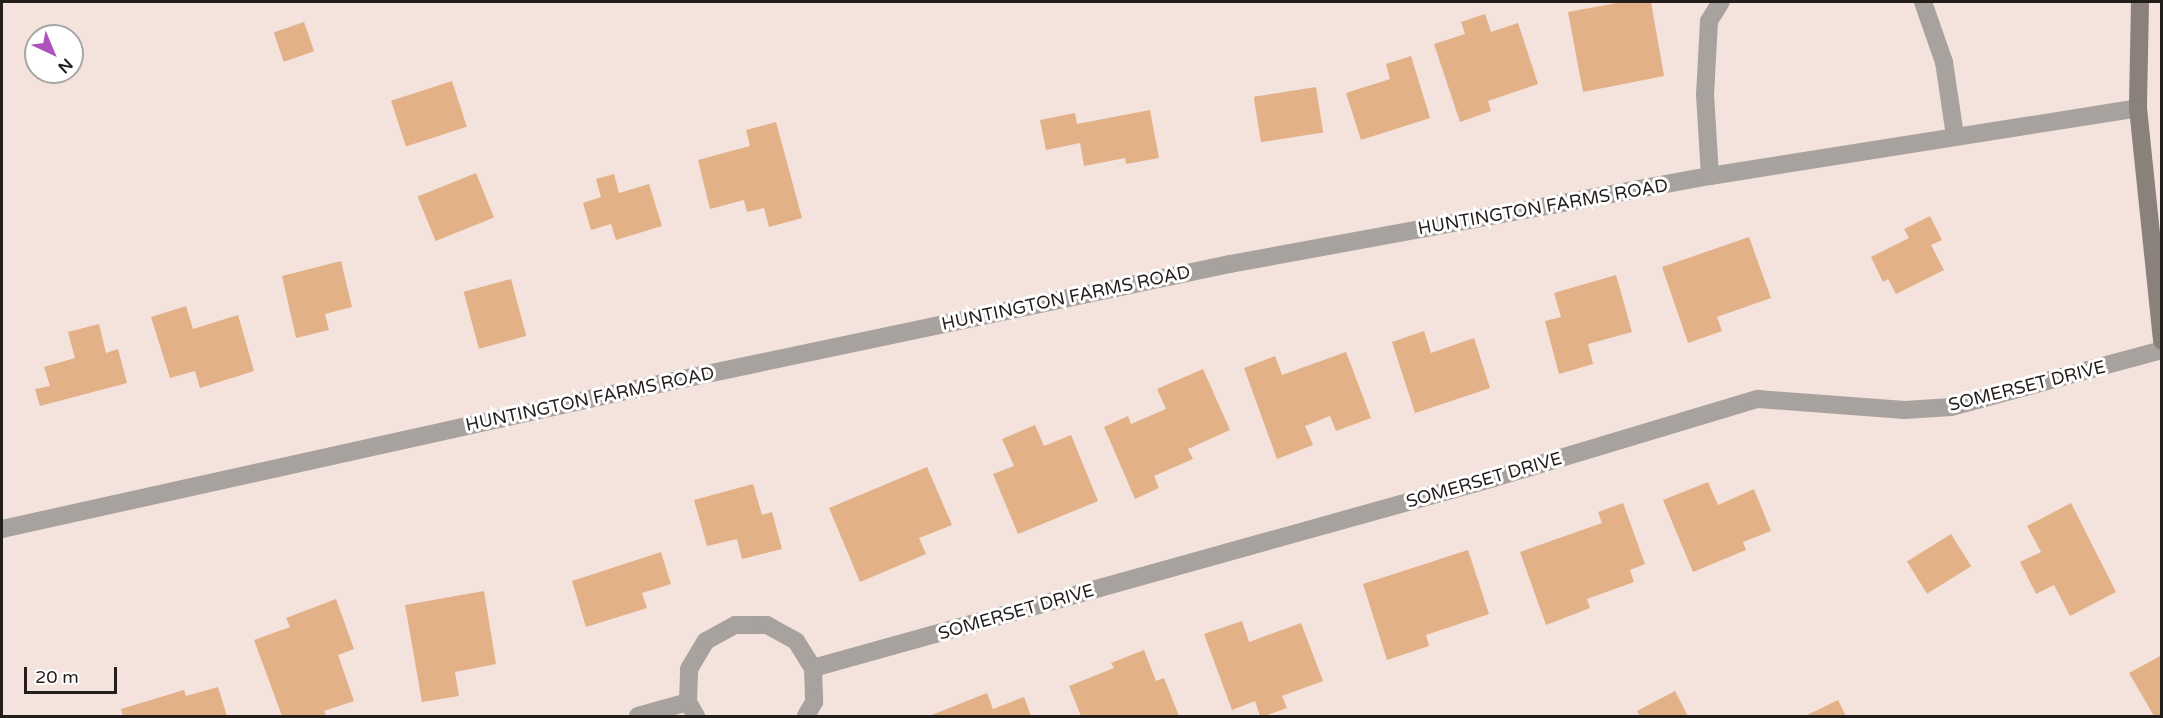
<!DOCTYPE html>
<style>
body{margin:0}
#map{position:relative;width:2163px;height:718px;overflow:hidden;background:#f4e2dc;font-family:"Varela Round",sans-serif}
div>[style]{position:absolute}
.building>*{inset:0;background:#e3b188;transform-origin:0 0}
.street>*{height:18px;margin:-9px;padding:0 9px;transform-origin:9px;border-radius:9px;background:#a8a29e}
.secondary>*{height:18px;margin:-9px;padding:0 9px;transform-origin:9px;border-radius:9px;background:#8a817b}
span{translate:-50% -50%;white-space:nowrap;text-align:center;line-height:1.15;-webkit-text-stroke:6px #fff;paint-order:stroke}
.street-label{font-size:18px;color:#241e1b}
.frame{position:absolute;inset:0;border:3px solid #241e1b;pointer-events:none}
.north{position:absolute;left:24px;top:24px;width:60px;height:60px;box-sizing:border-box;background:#fff;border:2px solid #a7a5a4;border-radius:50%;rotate:136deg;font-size:16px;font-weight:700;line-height:24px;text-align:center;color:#241e1b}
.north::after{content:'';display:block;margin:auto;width:21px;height:27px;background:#ae52bd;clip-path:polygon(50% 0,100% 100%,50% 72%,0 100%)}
.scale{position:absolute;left:24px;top:667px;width:93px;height:27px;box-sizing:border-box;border:3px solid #241e1b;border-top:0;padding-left:8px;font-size:18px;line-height:21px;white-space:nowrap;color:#241e1b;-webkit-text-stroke:4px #fff;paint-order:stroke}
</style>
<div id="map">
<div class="building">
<i style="clip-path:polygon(1622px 2px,1651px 2px,1664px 76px,1583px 92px,1568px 12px)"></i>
<i style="clip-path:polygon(1485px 14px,1491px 32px,1518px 23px,1538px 84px,1488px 101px,1491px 111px,1460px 122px,1434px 44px,1465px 34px,1461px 22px)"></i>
<i style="left:304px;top:22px;width:31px;height:32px;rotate:71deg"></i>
<i style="clip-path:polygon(1411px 56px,1430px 118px,1361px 140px,1346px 93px,1390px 79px,1386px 64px)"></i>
<i style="left:452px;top:81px;width:48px;height:64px;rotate:72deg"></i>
<i style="left:1316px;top:87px;width:46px;height:63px;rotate:81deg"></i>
<i style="clip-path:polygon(1150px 110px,1159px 158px,1126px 164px,1125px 158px,1084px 166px,1080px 143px,1046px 150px,1040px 120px,1075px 113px,1077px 124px)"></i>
<i style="clip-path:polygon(776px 122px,802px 218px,769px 227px,764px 208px,747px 212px,744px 200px,710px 209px,698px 160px,750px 146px,746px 130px)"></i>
<i style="left:476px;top:173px;width:48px;height:63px;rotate:68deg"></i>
<i style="clip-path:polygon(614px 174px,619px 193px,649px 184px,662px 226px,616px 240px,611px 224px,591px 230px,583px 203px,601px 197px,596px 179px)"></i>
<i style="clip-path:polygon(1930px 216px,1942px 240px,1931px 245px,1944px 270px,1896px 294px,1888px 279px,1883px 282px,1871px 257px,1909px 238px,1904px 229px)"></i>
<i style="clip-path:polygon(1749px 237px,1771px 298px,1717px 317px,1722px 331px,1688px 343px,1662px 267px)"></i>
<i style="clip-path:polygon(341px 261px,352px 307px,325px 314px,329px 330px,296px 338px,282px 276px)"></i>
<i style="clip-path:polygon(1616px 275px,1632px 332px,1588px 344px,1593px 364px,1559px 374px,1545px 321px,1561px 317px,1554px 293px)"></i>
<i style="left:511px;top:279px;width:59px;height:49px;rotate:75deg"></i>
<i style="clip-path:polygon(186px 306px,193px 329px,238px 315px,254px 371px,200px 388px,195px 371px,170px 378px,151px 317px)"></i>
<i style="clip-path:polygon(99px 324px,106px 353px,118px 349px,127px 383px,40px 406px,35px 389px,50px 386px,44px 367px,75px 358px,68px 332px)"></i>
<i style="clip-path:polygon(1424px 331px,1431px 353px,1474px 338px,1490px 388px,1415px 413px,1392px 342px)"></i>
<i style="clip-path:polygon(1346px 352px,1371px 418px,1336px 431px,1330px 416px,1305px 426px,1313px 445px,1277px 459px,1244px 368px,1275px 356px,1282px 375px)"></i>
<i style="clip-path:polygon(1203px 369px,1230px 430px,1188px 449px,1193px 459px,1154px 476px,1159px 488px,1135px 499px,1104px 427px,1128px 416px,1131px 424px,1166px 409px,1157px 389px)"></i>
<i style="clip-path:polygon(1035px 425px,1044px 446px,1071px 435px,1098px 501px,1018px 534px,993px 474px,1014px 466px,1002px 439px)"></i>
<i style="clip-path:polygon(927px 467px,952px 525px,919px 538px,926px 554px,860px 582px,829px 508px)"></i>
<i style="clip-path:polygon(1708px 482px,1718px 505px,1754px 489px,1771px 531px,1743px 542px,1746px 550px,1693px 572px,1663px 500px)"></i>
<i style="clip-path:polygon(753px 484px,762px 515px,772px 512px,782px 549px,742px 559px,737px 539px,707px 546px,694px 500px)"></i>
<i style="clip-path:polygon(1623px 503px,1645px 564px,1630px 570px,1634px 582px,1587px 599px,1590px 608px,1546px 625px,1520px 552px,1602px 523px,1598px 512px)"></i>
<i style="clip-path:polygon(2071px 503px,2116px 592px,2070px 616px,2054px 585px,2036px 594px,2020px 562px,2041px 552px,2027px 526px)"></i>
<i style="left:1951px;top:534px;width:38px;height:52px;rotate:58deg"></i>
<i style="clip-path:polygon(1468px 550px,1489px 614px,1426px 635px,1429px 646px,1387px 660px,1363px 584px)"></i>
<i style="clip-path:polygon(661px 552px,671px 584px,642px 593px,647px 608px,586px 627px,572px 581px)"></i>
<i style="clip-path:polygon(484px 591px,496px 664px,455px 672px,459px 696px,422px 702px,405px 605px)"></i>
<i style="clip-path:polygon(336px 599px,354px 649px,338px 655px,354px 701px,324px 711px,326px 716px,282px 716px,254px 640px,290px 627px,286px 618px)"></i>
<i style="clip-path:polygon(1242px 621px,1249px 642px,1301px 623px,1323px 681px,1282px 696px,1287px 708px,1264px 716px,1260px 716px,1255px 701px,1232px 710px,1204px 634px)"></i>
<i style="clip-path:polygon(1144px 650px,1156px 681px,1164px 678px,1179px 716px,1081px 716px,1069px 686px,1114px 668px,1111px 663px)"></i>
<i style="clip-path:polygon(2162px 655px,2162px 716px,2154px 716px,2129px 673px)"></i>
<i style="clip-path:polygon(218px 687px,227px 716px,123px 716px,121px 709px,184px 690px,186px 696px)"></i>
<i style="clip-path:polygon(1675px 691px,1688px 716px,1640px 716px,1637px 711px)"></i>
<i style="clip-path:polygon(987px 693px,993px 709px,1024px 697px,1031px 716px,929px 716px)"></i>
<i style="clip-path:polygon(1838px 700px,1846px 716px,1805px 716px)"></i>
</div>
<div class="street">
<i style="left:1923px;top:2px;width:64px;rotate:70.7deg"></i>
<i style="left:1944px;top:62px;width:75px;rotate:81.5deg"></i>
<i style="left:1710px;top:176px;width:81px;rotate:-93.5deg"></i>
<i style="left:1705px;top:95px;width:74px;rotate:-86.9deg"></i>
<i style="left:1709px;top:21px;width:22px;rotate:-58deg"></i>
<i style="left:2px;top:529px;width:634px;rotate:-12.48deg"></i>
<i style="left:621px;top:392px;width:622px;rotate:-11.87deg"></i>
<i style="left:1230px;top:264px;width:488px;rotate:-10.4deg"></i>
<i style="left:1710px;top:176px;width:433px;rotate:-9deg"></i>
<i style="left:813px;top:668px;width:707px;rotate:-15.59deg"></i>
<i style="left:1494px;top:478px;width:276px;rotate:-16.7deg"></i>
<i style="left:1758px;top:399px;width:147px;rotate:4.3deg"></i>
<i style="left:1905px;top:410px;width:46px;rotate:-3.7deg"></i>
<i style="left:1951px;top:407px;width:219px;rotate:-15.1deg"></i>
<i style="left:638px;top:716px;width:52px;rotate:-15.6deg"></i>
<i style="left:696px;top:716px;width:16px;rotate:-120deg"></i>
<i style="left:688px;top:702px;width:33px;rotate:-88deg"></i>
<i style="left:689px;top:669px;width:33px;rotate:-59deg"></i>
<i style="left:706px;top:641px;width:33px;rotate:-29deg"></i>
<i style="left:735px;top:625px;width:32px"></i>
<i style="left:767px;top:625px;width:33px;rotate:29deg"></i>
<i style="left:796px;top:641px;width:32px;rotate:58deg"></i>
<i style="left:813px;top:668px;width:34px;rotate:88deg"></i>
<i style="left:814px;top:702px;width:16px;rotate:120deg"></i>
</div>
<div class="secondary">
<i style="left:2140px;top:2px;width:106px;rotate:91.1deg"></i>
<i style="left:2138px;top:108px;width:234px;rotate:84.1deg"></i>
</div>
<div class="street-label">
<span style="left:1543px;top:207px;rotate:-10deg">HUNTINGTON FARMS ROAD</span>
<span style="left:1066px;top:298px;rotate:-12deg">HUNTINGTON FARMS ROAD</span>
<span style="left:2027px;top:386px;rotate:-14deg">SOMERSET DRIVE</span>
<span style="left:590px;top:399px;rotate:-12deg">HUNTINGTON FARMS ROAD</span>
<span style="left:1484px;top:480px;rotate:-16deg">SOMERSET DRIVE</span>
<span style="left:1016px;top:612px;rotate:-16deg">SOMERSET DRIVE</span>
</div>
<div class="frame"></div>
<div class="north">N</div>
<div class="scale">20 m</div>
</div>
